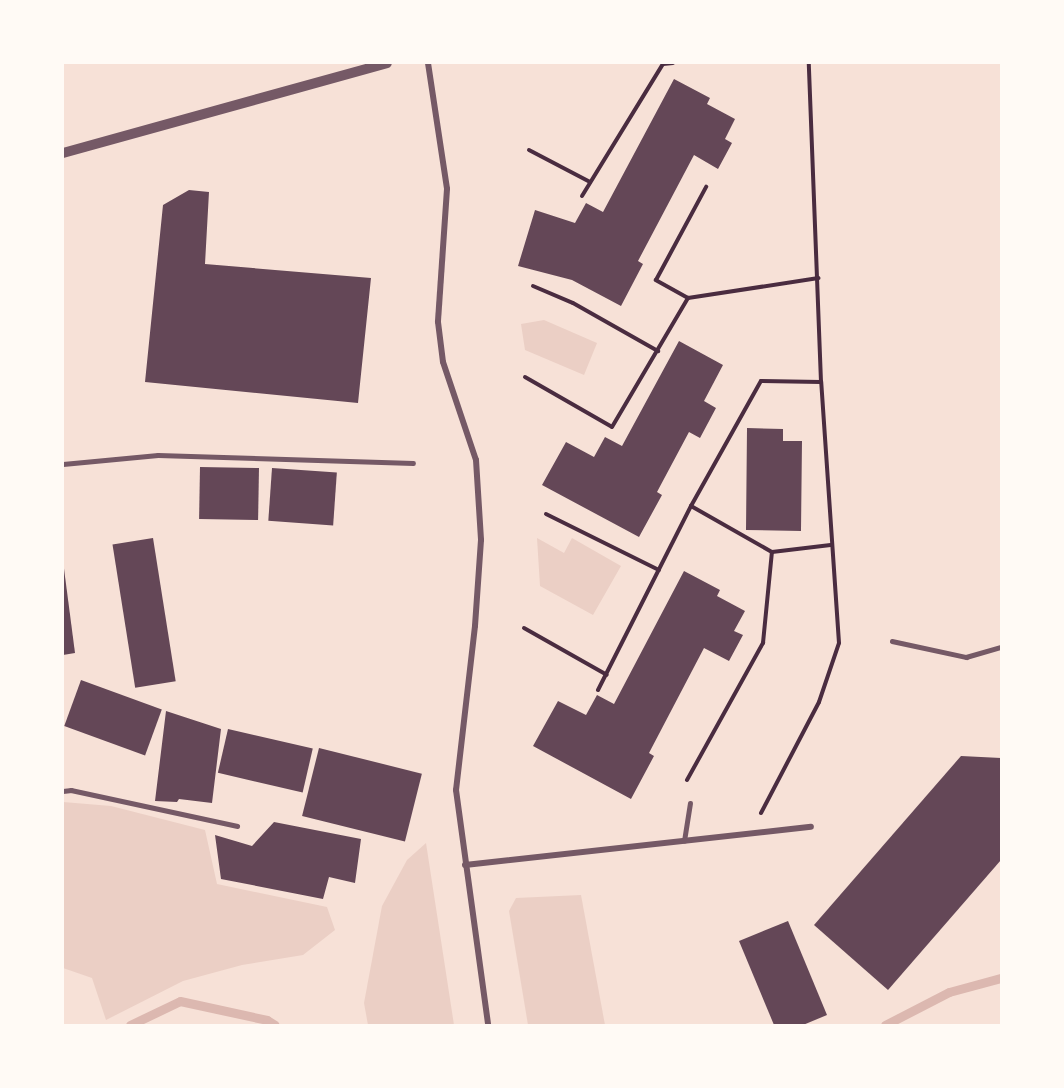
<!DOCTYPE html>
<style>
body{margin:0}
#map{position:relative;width:1064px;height:1088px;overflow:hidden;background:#f7e1d7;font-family:Quicksand,sans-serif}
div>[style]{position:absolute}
.green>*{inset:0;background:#ebcfc5}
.stream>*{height:9px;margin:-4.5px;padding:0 4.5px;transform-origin:4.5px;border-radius:4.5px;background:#dcb8b0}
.building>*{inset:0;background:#644757;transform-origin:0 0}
.path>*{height:4px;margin:-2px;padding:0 2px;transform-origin:2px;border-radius:2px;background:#4a2c40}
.service>*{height:4.5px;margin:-2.25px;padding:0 2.25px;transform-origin:2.25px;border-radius:2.25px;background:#755966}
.minor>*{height:6px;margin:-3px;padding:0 3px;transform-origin:3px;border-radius:3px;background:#755966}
.tertiary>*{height:10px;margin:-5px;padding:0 5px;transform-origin:5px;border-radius:5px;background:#755966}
span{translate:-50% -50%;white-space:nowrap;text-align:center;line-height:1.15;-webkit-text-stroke:5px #fffaf5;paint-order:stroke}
.frame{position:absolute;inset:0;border:64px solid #fffaf5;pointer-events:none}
</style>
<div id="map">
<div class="green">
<i style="clip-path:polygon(544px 320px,597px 343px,584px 375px,525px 350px,521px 324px)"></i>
<i style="clip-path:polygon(537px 538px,564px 553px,572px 538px,621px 566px,593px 615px,540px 586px)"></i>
<i style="clip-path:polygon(63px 802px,111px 806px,205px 830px,217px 884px,327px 907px,335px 930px,303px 955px,242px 965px,183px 981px,106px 1020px,92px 978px,63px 968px)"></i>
<i style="clip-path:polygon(426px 843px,454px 1025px,368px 1025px,364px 1003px,382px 906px,407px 860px)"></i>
<i style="clip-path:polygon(581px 895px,605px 1025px,528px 1025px,509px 911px,516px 898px)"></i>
</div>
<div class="stream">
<i style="left:130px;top:1025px;width:55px;rotate:-25.6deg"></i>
<i style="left:180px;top:1001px;width:89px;rotate:12.3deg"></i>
<i style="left:267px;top:1020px;width:9px;rotate:32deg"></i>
<i style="left:885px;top:1025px;width:72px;rotate:-27.3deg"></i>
<i style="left:949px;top:992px;width:54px;rotate:-15.1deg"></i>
</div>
<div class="building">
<i style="clip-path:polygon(674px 79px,710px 98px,707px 104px,735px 119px,725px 139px,732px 143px,718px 169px,694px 155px,638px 261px,643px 264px,621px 306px,572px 280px,518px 266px,535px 210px,575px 223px,586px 203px,603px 212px)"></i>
<i style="clip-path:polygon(189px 190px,209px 192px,205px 264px,371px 278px,358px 403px,145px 382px,163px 205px)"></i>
<i style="clip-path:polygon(679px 341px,723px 365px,704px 401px,716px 408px,700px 438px,689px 432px,657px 492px,662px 495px,639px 537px,542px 485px,566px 442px,594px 457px,605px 437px,622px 446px)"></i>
<i style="clip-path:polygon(747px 428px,783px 429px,783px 441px,802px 441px,801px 531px,746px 530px)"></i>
<i style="left:200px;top:467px;width:59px;height:52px;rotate:1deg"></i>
<i style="left:272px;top:468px;width:65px;height:53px;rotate:4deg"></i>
<i style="left:153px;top:538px;width:145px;height:41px;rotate:81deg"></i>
<i style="clip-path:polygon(63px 561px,75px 653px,63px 655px)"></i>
<i style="clip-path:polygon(684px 571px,720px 590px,717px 596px,745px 611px,734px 631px,743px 635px,729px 661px,704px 648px,649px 753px,654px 756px,631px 799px,533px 746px,558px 701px,586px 715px,597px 695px,614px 704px)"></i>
<i style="left:81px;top:680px;width:86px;height:49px;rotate:20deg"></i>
<i style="clip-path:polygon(166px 711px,221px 729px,212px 803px,179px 799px,177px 802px,155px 801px)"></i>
<i style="left:228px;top:729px;width:87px;height:45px;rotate:13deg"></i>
<i style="left:319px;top:748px;width:106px;height:70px;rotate:14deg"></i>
<i style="clip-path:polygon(961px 756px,1001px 758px,1001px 860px,888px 990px,814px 925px)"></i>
<i style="clip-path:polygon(274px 822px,361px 839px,355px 883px,329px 877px,323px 899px,221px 879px,215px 835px,252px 846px)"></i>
<i style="clip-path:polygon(788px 921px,827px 1015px,803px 1025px,774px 1025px,739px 941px)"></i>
</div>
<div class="path">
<i style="left:529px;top:150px;width:69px;rotate:27.7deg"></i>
<i style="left:582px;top:196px;width:155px;rotate:-58.5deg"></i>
<i style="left:663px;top:64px;width:10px;rotate:-6deg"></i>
<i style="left:533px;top:286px;width:43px;rotate:23deg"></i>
<i style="left:573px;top:303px;width:98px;rotate:29.5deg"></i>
<i style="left:688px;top:298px;width:37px;rotate:-151deg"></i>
<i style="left:656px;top:280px;width:106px;rotate:-61.7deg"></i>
<i style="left:525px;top:377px;width:100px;rotate:29.9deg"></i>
<i style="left:612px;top:427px;width:150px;rotate:-59.5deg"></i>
<i style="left:688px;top:298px;width:132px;rotate:-8.7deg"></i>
<i style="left:691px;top:506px;width:93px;rotate:29.6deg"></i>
<i style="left:772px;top:552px;width:59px;rotate:-6.8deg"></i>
<i style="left:546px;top:514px;width:126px;rotate:26.4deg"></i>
<i style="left:524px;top:628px;width:95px;rotate:29.5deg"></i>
<i style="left:598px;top:690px;width:206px;rotate:-63.2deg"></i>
<i style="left:691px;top:506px;width:143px;rotate:-60.8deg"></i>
<i style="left:761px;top:381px;width:60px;rotate:1deg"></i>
<i style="left:687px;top:780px;width:157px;rotate:-61deg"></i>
<i style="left:763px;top:643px;width:91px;rotate:-84.4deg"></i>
<i style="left:761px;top:813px;width:125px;rotate:-62.4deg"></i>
<i style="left:819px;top:702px;width:62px;rotate:-71.3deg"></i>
<i style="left:839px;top:643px;width:262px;rotate:-93.9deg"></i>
<i style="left:821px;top:382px;width:319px;rotate:-92.2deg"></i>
</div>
<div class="service">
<i style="left:63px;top:464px;width:95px;rotate:-5.4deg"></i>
<i style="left:158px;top:455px;width:255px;rotate:1.8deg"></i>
<i style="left:892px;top:641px;width:76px;rotate:12.2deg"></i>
<i style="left:966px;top:657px;width:36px;rotate:-16deg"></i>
<i style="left:63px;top:791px;width:8px;rotate:-7deg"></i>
<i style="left:71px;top:790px;width:170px;rotate:12.2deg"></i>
<i style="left:684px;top:841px;width:38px;rotate:-81deg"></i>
</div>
<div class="minor">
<i style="left:428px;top:63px;width:127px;rotate:81.4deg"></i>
<i style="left:447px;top:189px;width:133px;rotate:93.9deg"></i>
<i style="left:438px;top:322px;width:40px;rotate:82.9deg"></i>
<i style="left:443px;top:362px;width:103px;rotate:71.4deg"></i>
<i style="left:476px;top:460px;width:80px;rotate:86.4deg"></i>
<i style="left:481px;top:540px;width:86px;rotate:94deg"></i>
<i style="left:475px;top:626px;width:165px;rotate:96.6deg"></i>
<i style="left:456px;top:790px;width:237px;rotate:82.2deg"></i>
<i style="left:465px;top:865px;width:348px;rotate:-6.3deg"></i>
</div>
<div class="tertiary">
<i style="left:63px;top:153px;width:336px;rotate:-15.5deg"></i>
</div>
<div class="frame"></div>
</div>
